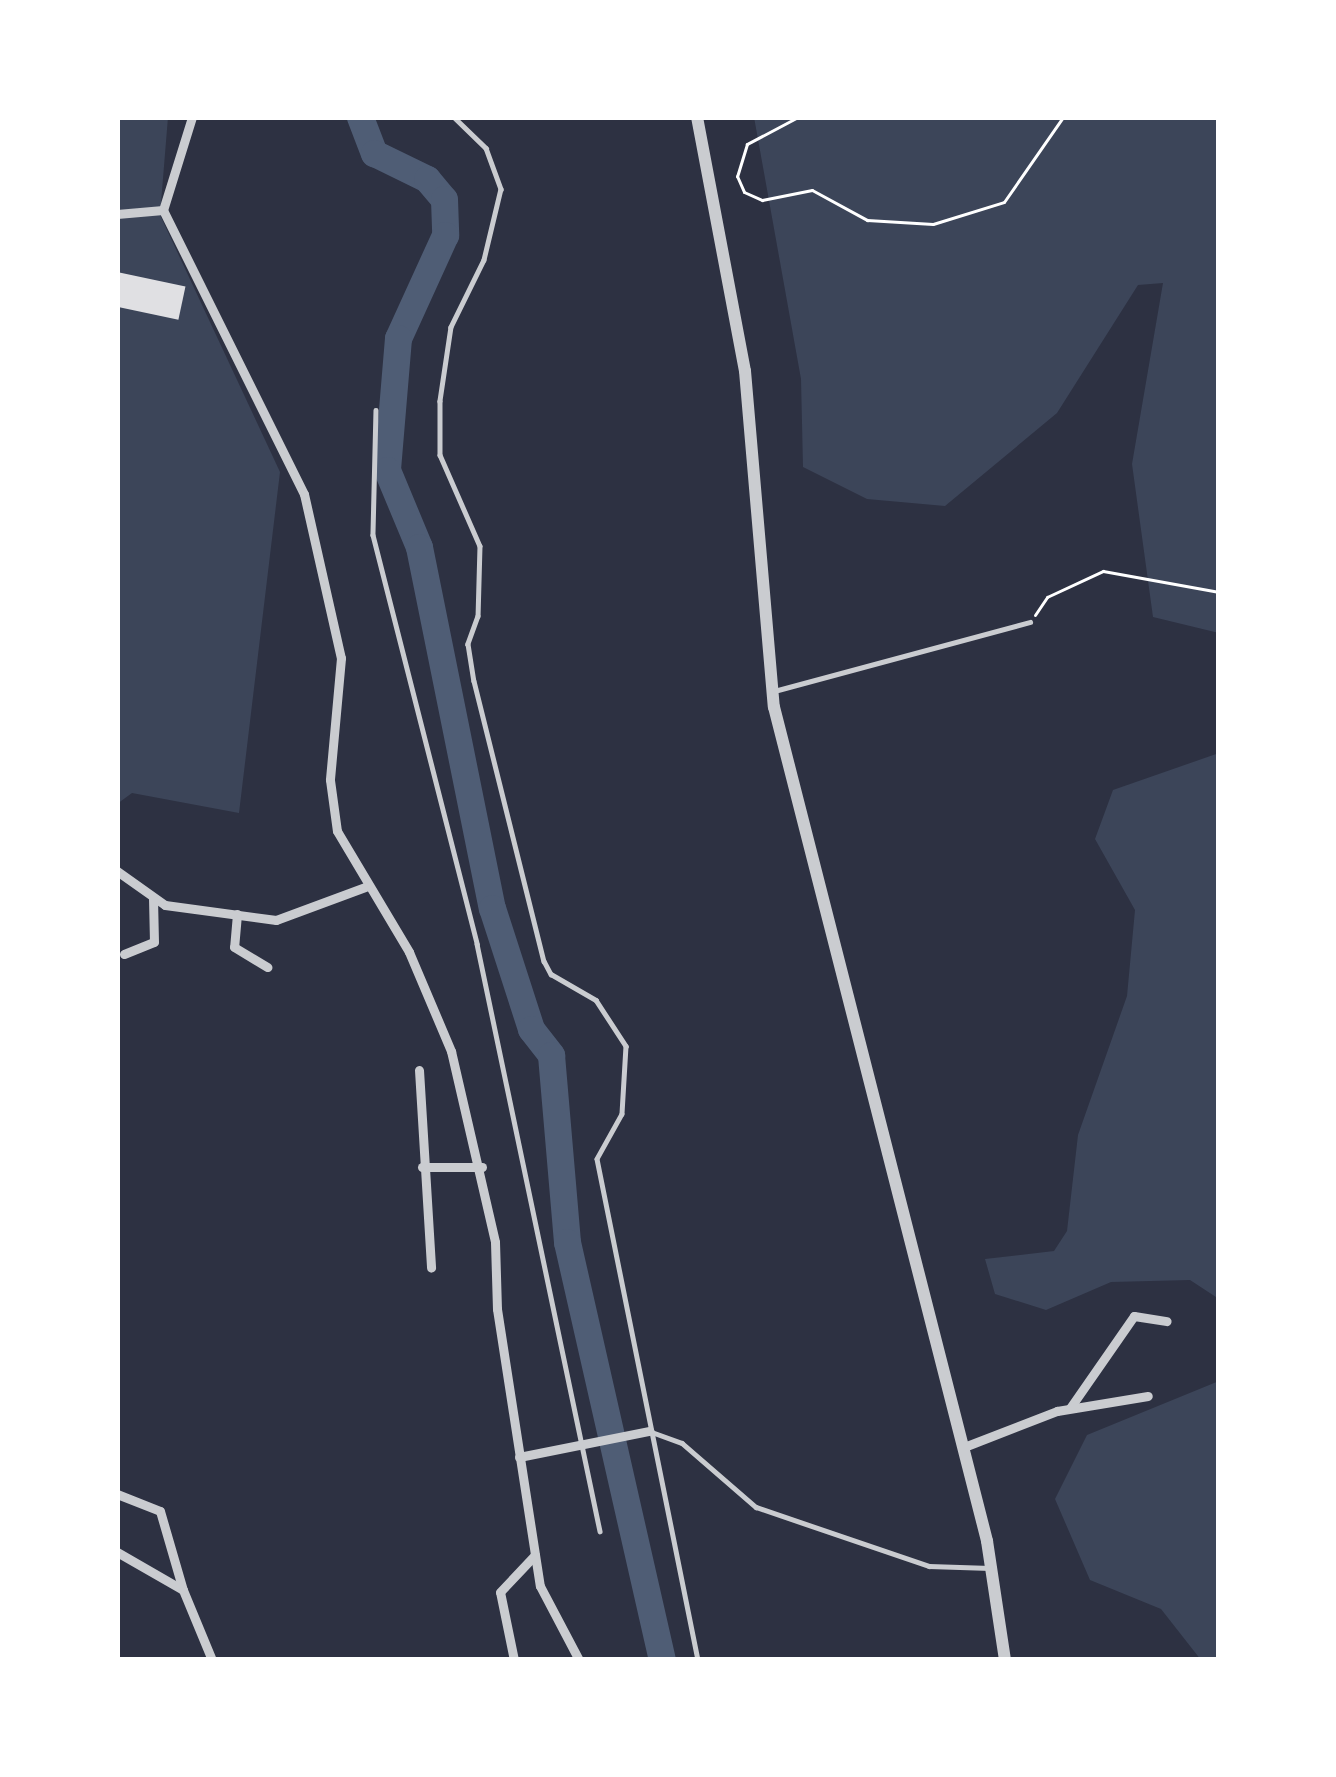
<!DOCTYPE html>
<style>
body{margin:0}
#map{position:relative;width:1336px;height:1777px;overflow:hidden;background:#2d3142;font-family:"IBM Plex Serif",serif}
div>[style]{position:absolute}
.green>*{inset:0;background:#3c4559}
.river>*{height:27px;margin:-13.5px;padding:0 13.5px;transform-origin:13.5px;border-radius:13.5px;background:#4f5d75}
.building>*{inset:0;background:#e0e0e3;transform-origin:0 0}
.path>*{height:3px;margin:-1.5px;padding:0 1.5px;transform-origin:1.5px;border-radius:1.5px;background:#fff}
.service>*{height:4.5px;margin:-2.25px;padding:0 2.25px;transform-origin:2.25px;border-radius:2.25px;background:#caccd0}
.minor>*{height:9px;margin:-4.5px;padding:0 4.5px;transform-origin:4.5px;border-radius:4.5px;background:#caccd0}
.tertiary>*{height:12px;margin:-6px;padding:0 6px;transform-origin:6px;border-radius:6px;background:#caccd0}
span{translate:-50% -50%;white-space:nowrap;text-align:center;line-height:1.15;-webkit-text-stroke:10px #fff;paint-order:stroke}
.frame{position:absolute;inset:0;border:120px solid #fff;pointer-events:none}
</style>
<div id="map">
<div class="green">
<i style="clip-path:polygon(117px 117px,168px 117px,160px 215px,280px 472px,239px 813px,132px 793px,117px 804px)"></i>
<i style="clip-path:polygon(754px 117px,1219px 117px,1219px 633px,1153px 617px,1132px 464px,1163px 283px,1138px 285px,1057px 413px,945px 506px,867px 499px,803px 467px,801px 379px)"></i>
<i style="clip-path:polygon(1219px 753px,1219px 1299px,1190px 1280px,1111px 1282px,1046px 1310px,995px 1294px,985px 1259px,1054px 1251px,1067px 1231px,1078px 1135px,1127px 996px,1135px 910px,1095px 839px,1113px 790px)"></i>
<i style="clip-path:polygon(1219px 1381px,1219px 1660px,1201px 1660px,1161px 1609px,1090px 1580px,1055px 1499px,1087px 1435px)"></i>
</div>
<div class="river">
<i style="left:360px;top:117px;width:39px;rotate:69deg"></i>
<i style="left:374px;top:153px;width:59px;rotate:26.1deg"></i>
<i style="left:427px;top:179px;width:26px;rotate:50deg"></i>
<i style="left:444px;top:199px;width:36px;rotate:88deg"></i>
<i style="left:445px;top:235px;width:113px;rotate:114.5deg"></i>
<i style="left:398px;top:338px;width:132px;rotate:94.8deg"></i>
<i style="left:387px;top:470px;width:83px;rotate:67.4deg"></i>
<i style="left:419px;top:547px;width:368px;rotate:78.6deg"></i>
<i style="left:492px;top:908px;width:127px;rotate:72.1deg"></i>
<i style="left:531px;top:1029px;width:33px;rotate:52deg"></i>
<i style="left:551px;top:1055px;width:188px;rotate:85.1deg"></i>
<i style="left:567px;top:1242px;width:429px;rotate:77.2deg"></i>
</div>
<div class="building">
<i style="left:117px;top:272px;width:70px;height:34px;rotate:12deg"></i>
</div>
<div class="path">
<i style="left:798px;top:117px;width:58px;rotate:152.1deg"></i>
<i style="left:747px;top:144px;width:34px;rotate:107deg"></i>
<i style="left:737px;top:176px;width:17px;rotate:66deg"></i>
<i style="left:744px;top:192px;width:20px;rotate:24deg"></i>
<i style="left:762px;top:200px;width:51px;rotate:-11.3deg"></i>
<i style="left:812px;top:190px;width:63px;rotate:28.6deg"></i>
<i style="left:867px;top:220px;width:66px;rotate:3.5deg"></i>
<i style="left:933px;top:224px;width:74px;rotate:-17.2deg"></i>
<i style="left:1004px;top:202px;width:103px;rotate:-55.2deg"></i>
<i style="left:1035px;top:615px;width:22px;rotate:-56deg"></i>
<i style="left:1047px;top:597px;width:62px;rotate:-24.9deg"></i>
<i style="left:1103px;top:571px;width:118px;rotate:10.3deg"></i>
</div>
<div class="service">
<i style="left:454px;top:117px;width:45px;rotate:44.1deg"></i>
<i style="left:486px;top:148px;width:44px;rotate:69.9deg"></i>
<i style="left:501px;top:189px;width:73px;rotate:103.5deg"></i>
<i style="left:484px;top:260px;width:75px;rotate:116.2deg"></i>
<i style="left:451px;top:327px;width:75px;rotate:98.5deg"></i>
<i style="left:440px;top:401px;width:54px;rotate:90deg"></i>
<i style="left:440px;top:455px;width:99px;rotate:66.3deg"></i>
<i style="left:480px;top:546px;width:70px;rotate:91.6deg"></i>
<i style="left:478px;top:616px;width:30px;rotate:110deg"></i>
<i style="left:468px;top:644px;width:37px;rotate:81deg"></i>
<i style="left:474px;top:681px;width:289px;rotate:76deg"></i>
<i style="left:544px;top:961px;width:15px;rotate:62deg"></i>
<i style="left:551px;top:974px;width:52px;rotate:30deg"></i>
<i style="left:596px;top:1000px;width:55px;rotate:56.9deg"></i>
<i style="left:626px;top:1046px;width:68px;rotate:93.4deg"></i>
<i style="left:622px;top:1114px;width:51px;rotate:119.1deg"></i>
<i style="left:597px;top:1159px;width:511px;rotate:78.6deg"></i>
<i style="left:376px;top:410px;width:125px;rotate:91.4deg"></i>
<i style="left:373px;top:535px;width:422px;rotate:75.7deg"></i>
<i style="left:477px;top:944px;width:600px;rotate:78.17deg"></i>
<i style="left:778px;top:690px;width:261px;rotate:-15.1deg"></i>
<i style="left:649px;top:1431px;width:35px;rotate:20deg"></i>
<i style="left:682px;top:1443px;width:98px;rotate:40.9deg"></i>
<i style="left:756px;top:1507px;width:183px;rotate:18.8deg"></i>
<i style="left:929px;top:1566px;width:61px;rotate:1.9deg"></i>
</div>
<div class="minor">
<i style="left:192px;top:117px;width:97px;rotate:107.3deg"></i>
<i style="left:163px;top:210px;width:317px;rotate:63.6deg"></i>
<i style="left:304px;top:494px;width:168px;rotate:77.3deg"></i>
<i style="left:341px;top:658px;width:122px;rotate:95.2deg"></i>
<i style="left:330px;top:780px;width:51px;rotate:82.2deg"></i>
<i style="left:337px;top:831px;width:141px;rotate:59.2deg"></i>
<i style="left:409px;top:952px;width:108px;rotate:67deg"></i>
<i style="left:451px;top:1051px;width:196px;rotate:77deg"></i>
<i style="left:495px;top:1242px;width:67px;rotate:88.3deg"></i>
<i style="left:497px;top:1309px;width:280px;rotate:81.2deg"></i>
<i style="left:540px;top:1586px;width:84px;rotate:62.2deg"></i>
<i style="left:117px;top:214px;width:46px;rotate:-5deg"></i>
<i style="left:117px;top:871px;width:59px;rotate:35.3deg"></i>
<i style="left:165px;top:905px;width:112px;rotate:7.7deg"></i>
<i style="left:276px;top:920px;width:95px;rotate:-20.3deg"></i>
<i style="left:237px;top:914px;width:33px;rotate:95deg"></i>
<i style="left:234px;top:947px;width:39px;rotate:31deg"></i>
<i style="left:124px;top:954px;width:32px;rotate:-22deg"></i>
<i style="left:154px;top:942px;width:43px;rotate:-91.3deg"></i>
<i style="left:419px;top:1070px;width:198px;rotate:86.5deg"></i>
<i style="left:422px;top:1167px;width:60px"></i>
<i style="left:1070px;top:1408px;width:112px;rotate:-55.2deg"></i>
<i style="left:1134px;top:1316px;width:33px;rotate:9deg"></i>
<i style="left:964px;top:1447px;width:100px;rotate:-21.2deg"></i>
<i style="left:1057px;top:1411px;width:92px;rotate:-9.4deg"></i>
<i style="left:519px;top:1457px;width:133px;rotate:-11.3deg"></i>
<i style="left:117px;top:1494px;width:46px;rotate:21.6deg"></i>
<i style="left:160px;top:1511px;width:82px;rotate:73.8deg"></i>
<i style="left:117px;top:1552px;width:76px;rotate:29.9deg"></i>
<i style="left:183px;top:1590px;width:76px;rotate:67.5deg"></i>
<i style="left:514px;top:1660px;width:69px;rotate:-101.6deg"></i>
<i style="left:500px;top:1592px;width:51px;rotate:-46.6deg"></i>
</div>
<div class="tertiary">
<i style="left:697px;top:117px;width:258px;rotate:79.3deg"></i>
<i style="left:745px;top:371px;width:337px;rotate:85.1deg"></i>
<i style="left:774px;top:707px;width:861px;rotate:75.67deg"></i>
<i style="left:987px;top:1541px;width:120px;rotate:81.4deg"></i>
</div>
<div class="frame"></div>
</div>
